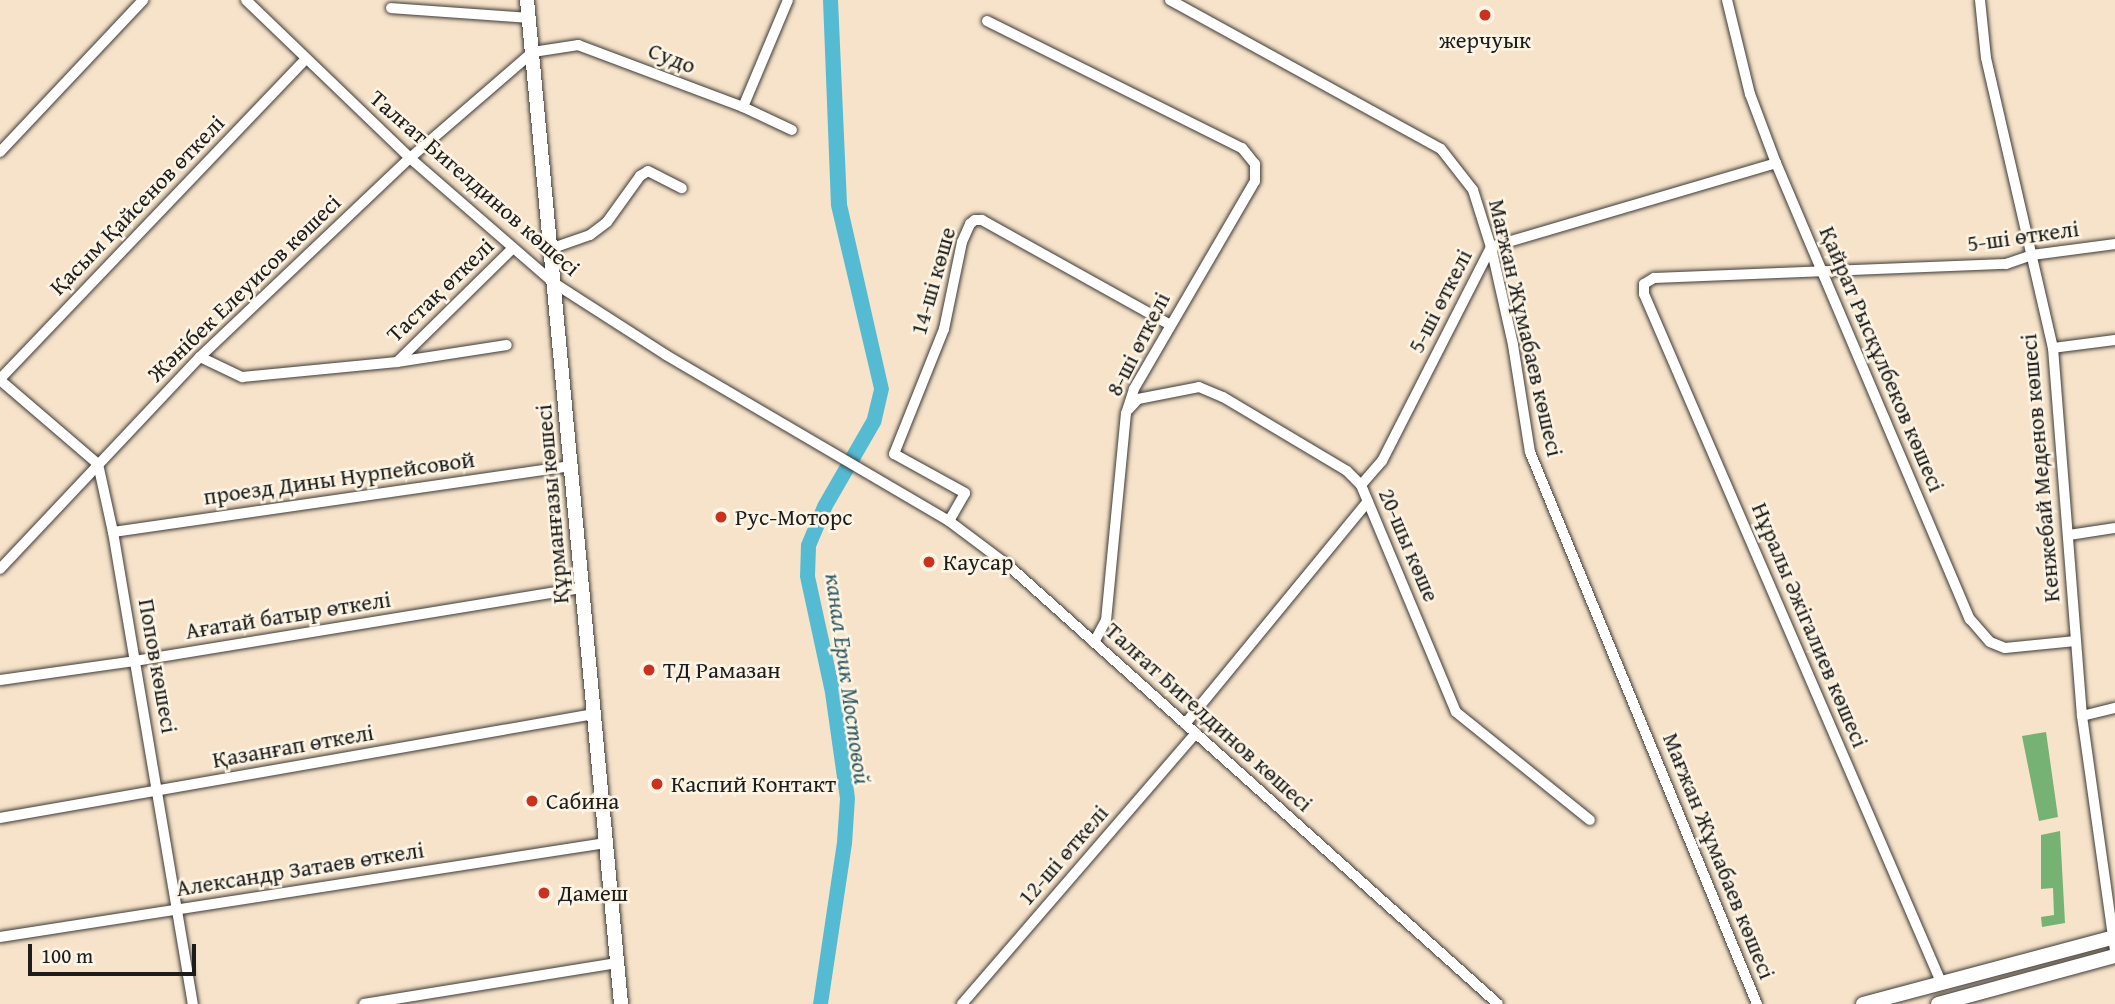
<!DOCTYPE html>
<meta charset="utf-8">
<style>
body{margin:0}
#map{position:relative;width:2115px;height:1004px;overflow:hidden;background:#f7e3ca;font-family:"Gentium Book Plus",serif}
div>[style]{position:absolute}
.forest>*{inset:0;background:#76b273}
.water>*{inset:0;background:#55bbd3}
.roads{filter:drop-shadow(0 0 2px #3d3a36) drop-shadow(0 0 2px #3d3a36)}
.minor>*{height:10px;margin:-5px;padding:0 5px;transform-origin:5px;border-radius:5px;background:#fff}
.major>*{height:14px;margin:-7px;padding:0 7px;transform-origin:7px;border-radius:7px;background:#fff}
.dots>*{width:19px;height:19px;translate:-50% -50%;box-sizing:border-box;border:4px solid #fcf5e5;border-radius:50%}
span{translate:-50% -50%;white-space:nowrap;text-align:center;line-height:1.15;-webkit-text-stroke:5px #fcf5e5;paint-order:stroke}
.poi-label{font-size:23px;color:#1c1c1c}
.left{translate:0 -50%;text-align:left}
.street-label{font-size:23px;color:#1c1c1c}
.water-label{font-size:24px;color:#335c65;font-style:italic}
.scale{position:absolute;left:28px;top:944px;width:168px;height:32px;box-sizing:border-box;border:4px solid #1c1c1c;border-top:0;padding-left:9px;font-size:21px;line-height:24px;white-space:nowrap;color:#1c1c1c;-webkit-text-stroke:5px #fcf5e5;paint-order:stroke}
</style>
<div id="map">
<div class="forest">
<i style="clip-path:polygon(2046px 732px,2058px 817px,2039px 821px,2022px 736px)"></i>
<i style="clip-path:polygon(2060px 831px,2065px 923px,2042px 927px,2041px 917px,2054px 915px,2053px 888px,2041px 889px,2041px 835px)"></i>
</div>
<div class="water">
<i style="clip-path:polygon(823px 0,838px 0,847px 204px,889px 389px,881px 424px,832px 509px,816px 547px,815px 576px,840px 690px,855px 798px,852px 844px,828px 1004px,813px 1004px,837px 842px,840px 799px,825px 693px,800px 577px,801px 544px,818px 503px,867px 418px,874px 389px,831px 206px)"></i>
</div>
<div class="roads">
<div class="minor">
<i style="left:246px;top:0;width:228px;rotate:43.9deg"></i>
<i style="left:410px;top:158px;width:191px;rotate:41deg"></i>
<i style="left:554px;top:283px;width:133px;rotate:32.7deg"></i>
<i style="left:666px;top:355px;width:328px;rotate:30.4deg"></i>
<i style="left:949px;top:521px;width:75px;rotate:36.9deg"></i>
<i style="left:1009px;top:566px;width:656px;rotate:41.85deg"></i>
<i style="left:1170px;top:0;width:309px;rotate:28.8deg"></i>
<i style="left:1441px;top:149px;width:52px;rotate:52deg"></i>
<i style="left:1473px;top:190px;width:60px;rotate:72.5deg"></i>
<i style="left:1491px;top:247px;width:100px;rotate:77.3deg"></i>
<i style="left:1513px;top:345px;width:108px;rotate:81deg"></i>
<i style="left:1530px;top:452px;width:597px;rotate:67.65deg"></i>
<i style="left:1727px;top:0;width:97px;rotate:76.3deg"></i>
<i style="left:1750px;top:94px;width:74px;rotate:69.4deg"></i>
<i style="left:1776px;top:163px;width:496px;rotate:67deg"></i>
<i style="left:1970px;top:619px;width:30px;rotate:49deg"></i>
<i style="left:1990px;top:642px;width:16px;rotate:22deg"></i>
<i style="left:2005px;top:648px;width:71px;rotate:-5.6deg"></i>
<i style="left:1980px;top:0;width:58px;rotate:84.1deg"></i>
<i style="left:1986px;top:58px;width:298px;rotate:77deg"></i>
<i style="left:2053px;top:348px;width:369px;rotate:85.5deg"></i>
<i style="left:2082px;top:716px;width:237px;rotate:82deg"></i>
<i style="left:391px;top:8px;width:138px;rotate:4.1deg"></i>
<i style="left:987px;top:21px;width:285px;rotate:26.5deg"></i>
<i style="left:1242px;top:148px;width:21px;rotate:51deg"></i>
<i style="left:1255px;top:164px;width:17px;rotate:90deg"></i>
<i style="left:1255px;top:181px;width:241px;rotate:120.2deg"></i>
<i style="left:1134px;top:389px;width:25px;rotate:108deg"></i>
<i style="left:1126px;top:413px;width:208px;rotate:95.5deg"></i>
<i style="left:1106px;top:620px;width:24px;rotate:118deg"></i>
<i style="left:743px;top:107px;width:116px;rotate:-67.2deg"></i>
<i style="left:0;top:152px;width:209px;rotate:-46.7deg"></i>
<i style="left:550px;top:249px;width:42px;rotate:-19.3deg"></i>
<i style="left:590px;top:235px;width:21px;rotate:-37deg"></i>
<i style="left:607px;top:222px;width:57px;rotate:-54.3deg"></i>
<i style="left:640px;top:176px;width:9px;rotate:-32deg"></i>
<i style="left:648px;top:171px;width:38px;rotate:27deg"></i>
<i style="left:2053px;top:348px;width:63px;rotate:-7.4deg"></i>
<i style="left:200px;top:357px;width:47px;rotate:25.5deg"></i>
<i style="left:242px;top:377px;width:156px;rotate:-5.5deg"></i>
<i style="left:397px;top:362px;width:111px;rotate:-8.8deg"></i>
<i style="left:397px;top:362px;width:161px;rotate:-44.5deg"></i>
<i style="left:0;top:379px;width:441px;rotate:-46.3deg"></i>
<i style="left:0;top:380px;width:129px;rotate:40.6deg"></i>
<i style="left:98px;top:464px;width:70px;rotate:77.6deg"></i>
<i style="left:113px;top:532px;width:479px;rotate:80.4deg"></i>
<i style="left:1129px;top:409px;width:13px;rotate:-48deg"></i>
<i style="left:1138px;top:399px;width:62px;rotate:-11.1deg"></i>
<i style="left:1199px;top:387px;width:26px;rotate:23deg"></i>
<i style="left:1223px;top:397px;width:144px;rotate:30.8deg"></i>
<i style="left:1347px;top:471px;width:20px;rotate:45deg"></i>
<i style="left:1361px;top:485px;width:246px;rotate:67.3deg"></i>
<i style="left:1456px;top:712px;width:172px;rotate:38.9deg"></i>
<i style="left:1361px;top:485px;width:32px;rotate:-49deg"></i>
<i style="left:1382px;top:461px;width:240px;rotate:-63deg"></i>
<i style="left:1491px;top:247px;width:297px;rotate:-16.4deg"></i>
<i style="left:949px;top:521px;width:32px;rotate:-60deg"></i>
<i style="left:965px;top:493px;width:81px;rotate:-151.2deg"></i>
<i style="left:894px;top:454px;width:135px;rotate:-68.2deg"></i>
<i style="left:944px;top:329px;width:89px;rotate:-78.3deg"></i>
<i style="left:962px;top:242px;width:20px;rotate:-66deg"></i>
<i style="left:970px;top:224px;width:6px;rotate:-39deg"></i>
<i style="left:975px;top:220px;width:7px"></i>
<i style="left:982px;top:220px;width:214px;rotate:29.1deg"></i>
<i style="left:113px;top:532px;width:463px;rotate:-8.2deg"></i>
<i style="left:2069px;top:535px;width:47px;rotate:-8.7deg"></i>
<i style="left:0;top:569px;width:291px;rotate:-46.7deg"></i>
<i style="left:200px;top:357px;width:289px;rotate:-43.5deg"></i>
<i style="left:410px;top:158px;width:162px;rotate:-40.8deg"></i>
<i style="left:533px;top:52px;width:46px;rotate:-8.8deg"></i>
<i style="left:578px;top:45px;width:176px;rotate:20.6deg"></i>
<i style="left:743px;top:107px;width:54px;rotate:25.1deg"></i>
<i style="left:0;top:680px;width:136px;rotate:-8deg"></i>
<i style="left:135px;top:661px;width:453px;rotate:-9.3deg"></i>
<i style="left:2082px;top:716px;width:34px;rotate:-14deg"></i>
<i style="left:1185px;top:724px;width:288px;rotate:-50.6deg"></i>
<i style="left:0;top:818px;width:603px;rotate:-9.93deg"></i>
<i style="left:0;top:937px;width:613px;rotate:-8.82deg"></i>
<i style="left:1941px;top:982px;width:749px;rotate:-113.35deg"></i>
<i style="left:1644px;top:294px;width:10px;rotate:-90deg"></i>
<i style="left:1644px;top:284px;width:12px;rotate:-31deg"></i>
<i style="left:1654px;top:278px;width:352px;rotate:-2.3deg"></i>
<i style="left:2006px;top:264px;width:28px;rotate:-19deg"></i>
<i style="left:2032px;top:255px;width:84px;rotate:-7.5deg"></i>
<i style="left:364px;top:1004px;width:256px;rotate:-9.2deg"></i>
<i style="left:962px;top:1004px;width:358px;rotate:-49.2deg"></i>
</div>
<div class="major">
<i style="left:527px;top:0;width:1008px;rotate:84.65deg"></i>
<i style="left:1863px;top:1004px;width:261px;rotate:-14.9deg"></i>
<i style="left:1938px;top:1004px;width:183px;rotate:-15.2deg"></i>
</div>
</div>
<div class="dots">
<i style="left:1485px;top:15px;background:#c8321e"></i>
<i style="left:721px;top:517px;background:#c8321e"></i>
<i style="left:929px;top:562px;background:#c8321e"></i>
<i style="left:649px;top:670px;background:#c8321e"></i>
<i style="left:657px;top:784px;background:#c8321e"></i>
<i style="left:532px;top:801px;background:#c8321e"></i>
<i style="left:544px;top:893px;background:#c8321e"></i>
</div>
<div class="poi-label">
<span style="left:1485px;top:40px">жерчуык</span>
<span class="left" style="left:735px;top:517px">Рус-Моторс</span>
<span class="left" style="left:943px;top:562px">Каусар</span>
<span class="left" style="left:663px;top:670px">ТД Рамазан</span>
<span class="left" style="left:671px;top:784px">Каспий Контакт</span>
<span class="left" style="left:546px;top:801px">Сабина</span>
<span class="left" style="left:558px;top:893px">Дамеш</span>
</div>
<div class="street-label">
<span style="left:672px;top:58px;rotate:21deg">Судо</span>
<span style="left:475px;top:183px;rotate:41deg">Талғат Бигелдинов көшесі</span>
<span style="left:137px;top:205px;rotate:-46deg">Қасым Қайсенов өткелі</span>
<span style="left:2023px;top:236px;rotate:-8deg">5-ші өткелі</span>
<span style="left:933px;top:281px;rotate:-74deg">14-ші көше</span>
<span style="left:244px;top:288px;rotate:-44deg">Жәнібек Елеуисов көшесі</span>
<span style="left:440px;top:290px;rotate:-44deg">Тастақ өткелі</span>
<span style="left:1440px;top:301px;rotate:-63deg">5-ші өткелі</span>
<span style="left:1526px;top:328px;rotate:77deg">Мағжан Жұмабаев көшесі</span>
<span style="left:1138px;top:344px;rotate:-63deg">8-ші өткелі</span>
<span style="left:1882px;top:359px;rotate:67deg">Қайрат Рысқұлбеков көшесі</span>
<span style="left:2040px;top:468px;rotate:-95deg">Кенжебай Меденов көшесі</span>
<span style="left:339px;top:478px;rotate:-8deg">проезд Дины Нурпейсовой</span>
<span style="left:552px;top:504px;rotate:-95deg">Құрманғазы көшесі</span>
<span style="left:1409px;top:545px;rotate:67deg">20-шы көше</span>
<span style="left:288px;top:615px;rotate:-9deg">Ағатай батыр өткелі</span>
<span style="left:1810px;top:625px;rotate:67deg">Нұралы Әжiгалиев көшесi</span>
<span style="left:158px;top:666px;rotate:80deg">Попов көшесі</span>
<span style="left:1209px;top:717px;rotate:42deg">Талғат Бигелдинов көшесі</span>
<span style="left:293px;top:746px;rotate:-10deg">Қазанғап өткелі</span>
<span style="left:1063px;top:855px;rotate:-49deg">12-ші өткелі</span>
<span style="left:1719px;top:856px;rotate:68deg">Мағжан Жұмабаев көшесі</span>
<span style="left:300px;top:869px;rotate:-9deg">Александр Затаев өткелі</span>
</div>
<div class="water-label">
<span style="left:848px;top:679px;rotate:82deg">канал Ерик Мостовой</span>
</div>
<div class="scale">100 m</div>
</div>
